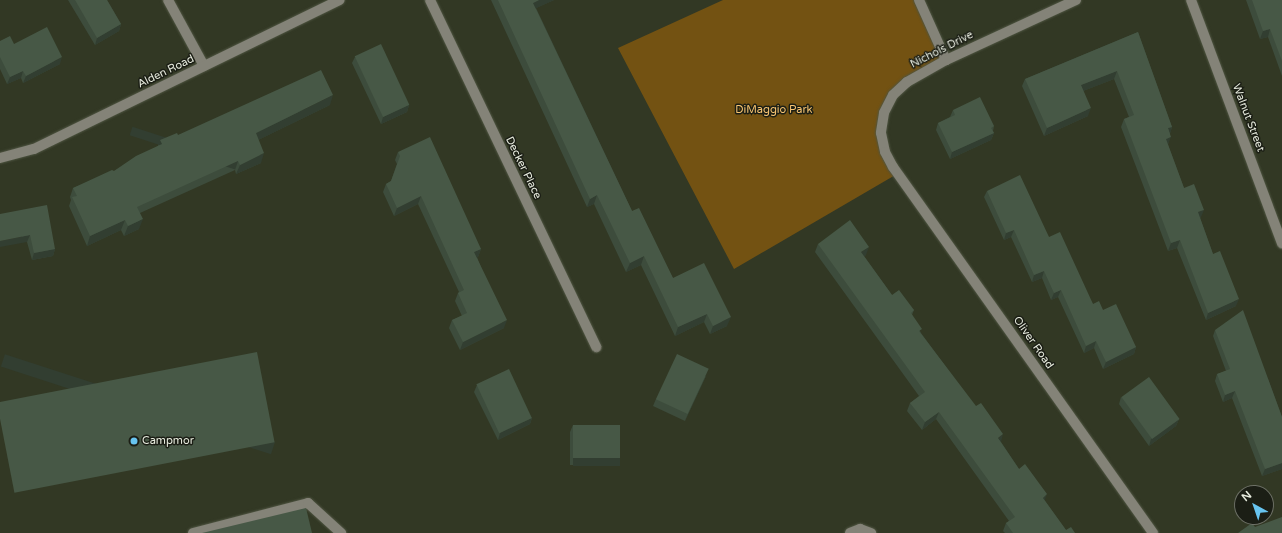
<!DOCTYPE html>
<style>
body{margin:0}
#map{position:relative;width:1282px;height:533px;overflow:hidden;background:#323824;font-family:"Varela Round",sans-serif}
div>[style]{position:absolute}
.green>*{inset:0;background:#735212}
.roads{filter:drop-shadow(0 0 1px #4f5542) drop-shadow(0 0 1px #4f5542)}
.minor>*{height:10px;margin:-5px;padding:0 5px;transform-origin:5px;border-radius:5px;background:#848378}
.wall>*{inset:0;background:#3d4c3c}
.shaded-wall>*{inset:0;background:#323e31;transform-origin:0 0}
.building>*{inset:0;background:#475846;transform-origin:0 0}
.dots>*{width:11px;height:11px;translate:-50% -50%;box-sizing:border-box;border:2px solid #1b1e15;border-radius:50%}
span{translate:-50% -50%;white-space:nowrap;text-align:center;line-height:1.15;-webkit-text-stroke:3px #1b1e15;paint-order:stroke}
.street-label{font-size:11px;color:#e8ecdf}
.park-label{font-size:11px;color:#f8c572}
.poi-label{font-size:11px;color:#e8ecdf}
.left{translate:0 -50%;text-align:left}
.north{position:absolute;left:1234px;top:485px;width:40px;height:40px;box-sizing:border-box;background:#1b1e15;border:1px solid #6d7066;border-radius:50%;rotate:320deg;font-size:11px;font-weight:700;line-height:16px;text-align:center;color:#e8ecdf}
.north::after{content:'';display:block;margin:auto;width:14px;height:18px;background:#67c4f0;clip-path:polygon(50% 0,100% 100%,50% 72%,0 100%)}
</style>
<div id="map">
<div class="green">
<i style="clip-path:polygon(723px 0,919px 0,946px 60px,893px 95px,881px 133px,897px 174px,734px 269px,618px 48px)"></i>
</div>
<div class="roads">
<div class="minor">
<i style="left:168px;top:0;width:75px;rotate:61.4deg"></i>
<i style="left:430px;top:0;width:385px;rotate:64.4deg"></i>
<i style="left:919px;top:0;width:66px;rotate:65.8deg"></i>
<i style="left:1076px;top:0;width:143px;rotate:155.2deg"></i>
<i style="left:946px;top:60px;width:45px;rotate:150.6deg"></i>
<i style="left:907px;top:82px;width:19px;rotate:137deg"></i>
<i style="left:893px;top:95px;width:20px;rotate:117deg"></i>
<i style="left:884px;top:113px;width:20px;rotate:99deg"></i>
<i style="left:881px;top:133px;width:19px;rotate:78deg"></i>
<i style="left:885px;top:152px;width:17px;rotate:62deg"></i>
<i style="left:893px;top:167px;width:449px;rotate:54.6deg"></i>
<i style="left:1191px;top:0;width:260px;rotate:69.5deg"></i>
<i style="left:0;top:158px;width:35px;rotate:-15deg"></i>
<i style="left:34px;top:149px;width:340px;rotate:-26deg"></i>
<i style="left:193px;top:533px;width:119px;rotate:-14.6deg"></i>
<i style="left:308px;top:503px;width:45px;rotate:42.3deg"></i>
<i style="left:850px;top:533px;width:11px;rotate:-22deg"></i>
<i style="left:860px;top:529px;width:12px;rotate:20deg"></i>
</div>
</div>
<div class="wall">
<i style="clip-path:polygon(68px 0,107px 0,121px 24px,119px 31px,95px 45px)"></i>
<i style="clip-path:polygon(491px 0,554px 0,536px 8px,632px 211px,673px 278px,727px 326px,710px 334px,704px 322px,675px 336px,641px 265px,626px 272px,594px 204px,587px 207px)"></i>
<i style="clip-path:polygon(1246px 0,1282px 0,1282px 76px,1268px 37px,1260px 39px)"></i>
<i style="clip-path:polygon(1138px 32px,1172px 127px,1170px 133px,1168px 145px,1184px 188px,1201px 217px,1200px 218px,1213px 254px,1236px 306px,1206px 320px,1177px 248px,1168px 251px,1121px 127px,1124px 119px,1129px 117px,1114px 79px,1083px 91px,1088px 116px,1044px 136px,1022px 86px,1025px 79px)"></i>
<i style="clip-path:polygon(0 41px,14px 44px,60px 64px,23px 83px,21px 78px,7px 84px,0 69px)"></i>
<i style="clip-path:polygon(355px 57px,409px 105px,407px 112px,381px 124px,352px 63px)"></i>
<i style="clip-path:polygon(330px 105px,258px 140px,261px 163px,236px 174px,235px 170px,140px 213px,139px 229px,124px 236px,121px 230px,87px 246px,69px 206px,71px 200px,70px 197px,73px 188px,114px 171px,158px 146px,160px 140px,178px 135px)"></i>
<i style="clip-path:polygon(953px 110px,994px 126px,993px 131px,994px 133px,991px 140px,950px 159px,936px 130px,938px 123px,950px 117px)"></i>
<i style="clip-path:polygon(398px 152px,481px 249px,478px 257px,477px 257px,504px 328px,460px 350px,449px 328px,452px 320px,462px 316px,455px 301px,458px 293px,459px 292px,418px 204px,394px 216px,383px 192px,386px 184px,391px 181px,397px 164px,395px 160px)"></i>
<i style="clip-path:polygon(987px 191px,1049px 237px,1093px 304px,1103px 310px,1136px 347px,1134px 354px,1103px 369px,1094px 348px,1084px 353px,1058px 297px,1051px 300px,1042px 278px,1032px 282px,1011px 237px,1004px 240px,984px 197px)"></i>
<i style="clip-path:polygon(0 214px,55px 249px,53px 256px,32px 260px,27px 242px)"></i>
<i style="clip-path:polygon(818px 244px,866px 255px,864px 256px,892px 295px,914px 310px,912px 315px,921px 333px,1001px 442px,1019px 469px,1045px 501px,1066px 530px,1075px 533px,1005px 533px,1003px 531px,1006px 523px,1009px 521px,936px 419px,922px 430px,907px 411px,910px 403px,919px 396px,815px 252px)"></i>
<i style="clip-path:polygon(1215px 330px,1268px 379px,1282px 417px,1282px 469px,1262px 476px,1232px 398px,1223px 402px,1215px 381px,1217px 374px,1226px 371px,1213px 336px)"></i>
<i style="clip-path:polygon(706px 376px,685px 421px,653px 406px,656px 399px)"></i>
<i style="clip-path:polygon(477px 385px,532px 418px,530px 424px,498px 440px,474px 392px)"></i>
<i style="clip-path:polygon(1121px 397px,1179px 419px,1176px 426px,1149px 446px,1119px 404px)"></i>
<i style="clip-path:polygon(573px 425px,618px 465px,570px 465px,570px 432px)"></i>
</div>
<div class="shaded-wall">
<i style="clip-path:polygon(539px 0,554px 0,530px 11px,533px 3px)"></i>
<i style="clip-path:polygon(121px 24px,119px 31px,95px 45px,97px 38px)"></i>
<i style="clip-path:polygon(1270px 29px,1268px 37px,1260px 39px,1263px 31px)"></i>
<i style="clip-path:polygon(62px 57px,60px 64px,23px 83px,26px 76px)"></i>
<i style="clip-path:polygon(23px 71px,21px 78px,7px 84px,10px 77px)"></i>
<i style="clip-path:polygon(1117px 71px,1114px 79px,1078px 93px,1081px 85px)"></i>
<i style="clip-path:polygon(333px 95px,330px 105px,252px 143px,256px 133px)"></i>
<i style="clip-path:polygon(409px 105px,407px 112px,381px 124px,383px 117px)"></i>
<i style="clip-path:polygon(1091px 108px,1088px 116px,1044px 136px,1047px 128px)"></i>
<i style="clip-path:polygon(1172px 127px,1170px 134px,1168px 128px)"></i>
<i style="clip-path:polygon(994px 133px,991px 140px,950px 159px,952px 152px)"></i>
<i style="clip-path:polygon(1171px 137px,1168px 144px,1163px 146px,1166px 139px)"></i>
<i style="clip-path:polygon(264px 153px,261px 163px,236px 174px,240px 165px)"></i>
<i style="left:238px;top:161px;width:9px;height:111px;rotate:108deg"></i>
<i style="clip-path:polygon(597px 195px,594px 204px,587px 207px,590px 199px)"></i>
<i style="clip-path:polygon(421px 196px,418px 204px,394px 216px,397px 208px)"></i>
<i style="clip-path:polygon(1204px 210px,1201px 217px,1195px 220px,1198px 212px)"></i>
<i style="clip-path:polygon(143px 219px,139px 229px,124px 236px,128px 226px)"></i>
<i style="clip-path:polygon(125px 220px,121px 230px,87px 246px,90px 236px)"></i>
<i style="clip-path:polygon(1014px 230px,1011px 237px,1004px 240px,1006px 233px)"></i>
<i style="clip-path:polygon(30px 235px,27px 242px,0 247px,0 241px)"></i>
<i style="clip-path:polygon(1180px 240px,1177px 248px,1168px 251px,1171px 243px)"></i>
<i style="clip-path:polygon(869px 247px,866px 255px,858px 260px,861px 252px)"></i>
<i style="clip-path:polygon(55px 249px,53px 256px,32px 260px,34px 253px)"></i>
<i style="clip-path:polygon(481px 249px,478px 257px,471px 260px,474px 252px)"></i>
<i style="clip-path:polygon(644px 256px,641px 265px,626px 272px,630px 263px)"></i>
<i style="clip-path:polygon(1044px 271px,1042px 278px,1032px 282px,1034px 275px)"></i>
<i style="clip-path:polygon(1061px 290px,1058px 297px,1051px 300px,1054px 293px)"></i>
<i style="clip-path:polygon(1239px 299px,1236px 306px,1206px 320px,1208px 313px)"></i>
<i style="clip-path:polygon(707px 314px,704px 322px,675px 336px,678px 327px)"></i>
<i style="clip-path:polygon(731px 317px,727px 326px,710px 334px,713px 326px)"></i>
<i style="clip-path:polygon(507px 320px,504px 328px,460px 350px,463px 342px)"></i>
<i style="clip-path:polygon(1096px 341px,1094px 348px,1084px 353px,1086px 346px)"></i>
<i style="clip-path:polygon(1136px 347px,1134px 354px,1103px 369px,1106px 362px)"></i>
<i style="clip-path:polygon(709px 369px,706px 376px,685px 421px,688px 414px)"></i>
<i style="clip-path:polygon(1235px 391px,1232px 398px,1223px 402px,1225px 395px)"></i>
<i style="clip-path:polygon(939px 412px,936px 419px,922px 430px,925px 422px)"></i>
<i style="clip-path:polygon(532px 418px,530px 424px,498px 440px,500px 433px)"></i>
<i style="clip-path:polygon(1179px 419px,1176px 426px,1149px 446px,1151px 439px)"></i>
<i style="clip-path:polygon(1003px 434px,1001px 442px,998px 438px)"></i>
<i style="left:275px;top:442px;width:13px;height:284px;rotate:108deg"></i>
<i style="left:573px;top:458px;width:47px;height:8px"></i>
<i style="clip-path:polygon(1282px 463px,1282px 469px,1262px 476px,1265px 469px)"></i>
<i style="clip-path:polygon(1047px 494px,1044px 502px,1043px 498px)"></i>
</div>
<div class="building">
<i style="clip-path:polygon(75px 0,107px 0,121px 24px,97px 38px)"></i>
<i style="clip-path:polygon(498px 0,539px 0,533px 3px,632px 211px,639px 208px,673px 278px,704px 263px,731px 317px,713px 326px,707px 314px,678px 327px,644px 256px,630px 263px,597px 195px,590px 199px)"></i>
<i style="clip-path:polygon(1252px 0,1282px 0,1282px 61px,1270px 29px,1263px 31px)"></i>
<i style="clip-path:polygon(47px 27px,62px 57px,26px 76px,23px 71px,10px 77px,0 57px,0 41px,10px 36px,14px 44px)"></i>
<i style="clip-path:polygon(1138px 32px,1172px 127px,1168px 128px,1171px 137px,1166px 139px,1184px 188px,1194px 184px,1204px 210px,1198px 212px,1213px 254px,1220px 251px,1239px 299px,1208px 313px,1180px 240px,1171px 243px,1124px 119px,1134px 115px,1117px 71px,1081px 85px,1091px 108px,1047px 128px,1025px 79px)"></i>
<i style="left:381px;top:44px;width:67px;height:29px;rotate:65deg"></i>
<i style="clip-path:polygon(321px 70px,333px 95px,256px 133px,264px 153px,240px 165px,238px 161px,137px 207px,143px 219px,128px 226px,125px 220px,90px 236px,72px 197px,77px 196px,73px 188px,112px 170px,114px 171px,136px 156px,162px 144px,160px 140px,177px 133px,178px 135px)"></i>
<i style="clip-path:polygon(980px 97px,994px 126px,991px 128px,994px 133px,952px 152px,938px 123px,955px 115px,953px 110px)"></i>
<i style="clip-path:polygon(430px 137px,481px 249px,474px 252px,507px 320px,463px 342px,452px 320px,467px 313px,458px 293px,464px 290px,421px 196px,397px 208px,386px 184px,391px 181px,400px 156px,398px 152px)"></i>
<i style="clip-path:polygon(1020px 175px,1049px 237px,1060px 232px,1093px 304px,1099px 301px,1103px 310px,1116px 304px,1136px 347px,1106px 362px,1096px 341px,1086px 346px,1061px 290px,1054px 293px,1044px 271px,1034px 275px,1014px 230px,1006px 233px,987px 191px)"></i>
<i style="clip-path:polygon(47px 205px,55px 249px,34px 253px,30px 235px,0 241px,0 214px)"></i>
<i style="clip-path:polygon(850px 220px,869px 247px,861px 252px,892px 295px,899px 290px,914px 310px,911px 313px,922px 329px,919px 331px,976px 406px,981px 403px,1003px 434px,998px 438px,1019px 469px,1025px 464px,1047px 494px,1043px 498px,1066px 530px,1071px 527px,1075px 533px,1013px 533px,1006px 523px,1015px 517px,939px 412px,925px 422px,910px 403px,925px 392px,818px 244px)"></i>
<i style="clip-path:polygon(1243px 310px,1282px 417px,1282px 463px,1265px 469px,1235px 391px,1225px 395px,1217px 374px,1230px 369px,1215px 330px)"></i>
<i style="left:257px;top:352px;width:92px;height:265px;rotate:79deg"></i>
<i style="left:677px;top:354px;width:35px;height:50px;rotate:25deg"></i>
<i style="left:509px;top:369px;width:54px;height:36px;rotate:65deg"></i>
<i style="left:1149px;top:377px;width:52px;height:34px;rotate:54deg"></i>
<i style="left:573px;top:425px;width:47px;height:33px"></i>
<i style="clip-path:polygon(306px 508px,312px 533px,202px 533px)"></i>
<i style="clip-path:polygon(1282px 517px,1282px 533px,1238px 533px,1252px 523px,1255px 527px)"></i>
</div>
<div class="dots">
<i style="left:134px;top:441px;background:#67c4f0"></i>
</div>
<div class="street-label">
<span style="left:942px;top:50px;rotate:-27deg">Nichols Drive</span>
<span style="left:166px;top:72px;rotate:-26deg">Alden Road</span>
<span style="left:1248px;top:118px;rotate:69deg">Walnut Street</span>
<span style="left:523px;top:168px;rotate:64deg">Decker Place</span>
<span style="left:1033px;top:343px;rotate:55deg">Oliver Road</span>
</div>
<div class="park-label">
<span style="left:774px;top:110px">DiMaggio Park</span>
</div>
<div class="poi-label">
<span class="left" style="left:142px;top:441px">Campmor</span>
</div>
<div class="north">N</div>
</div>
